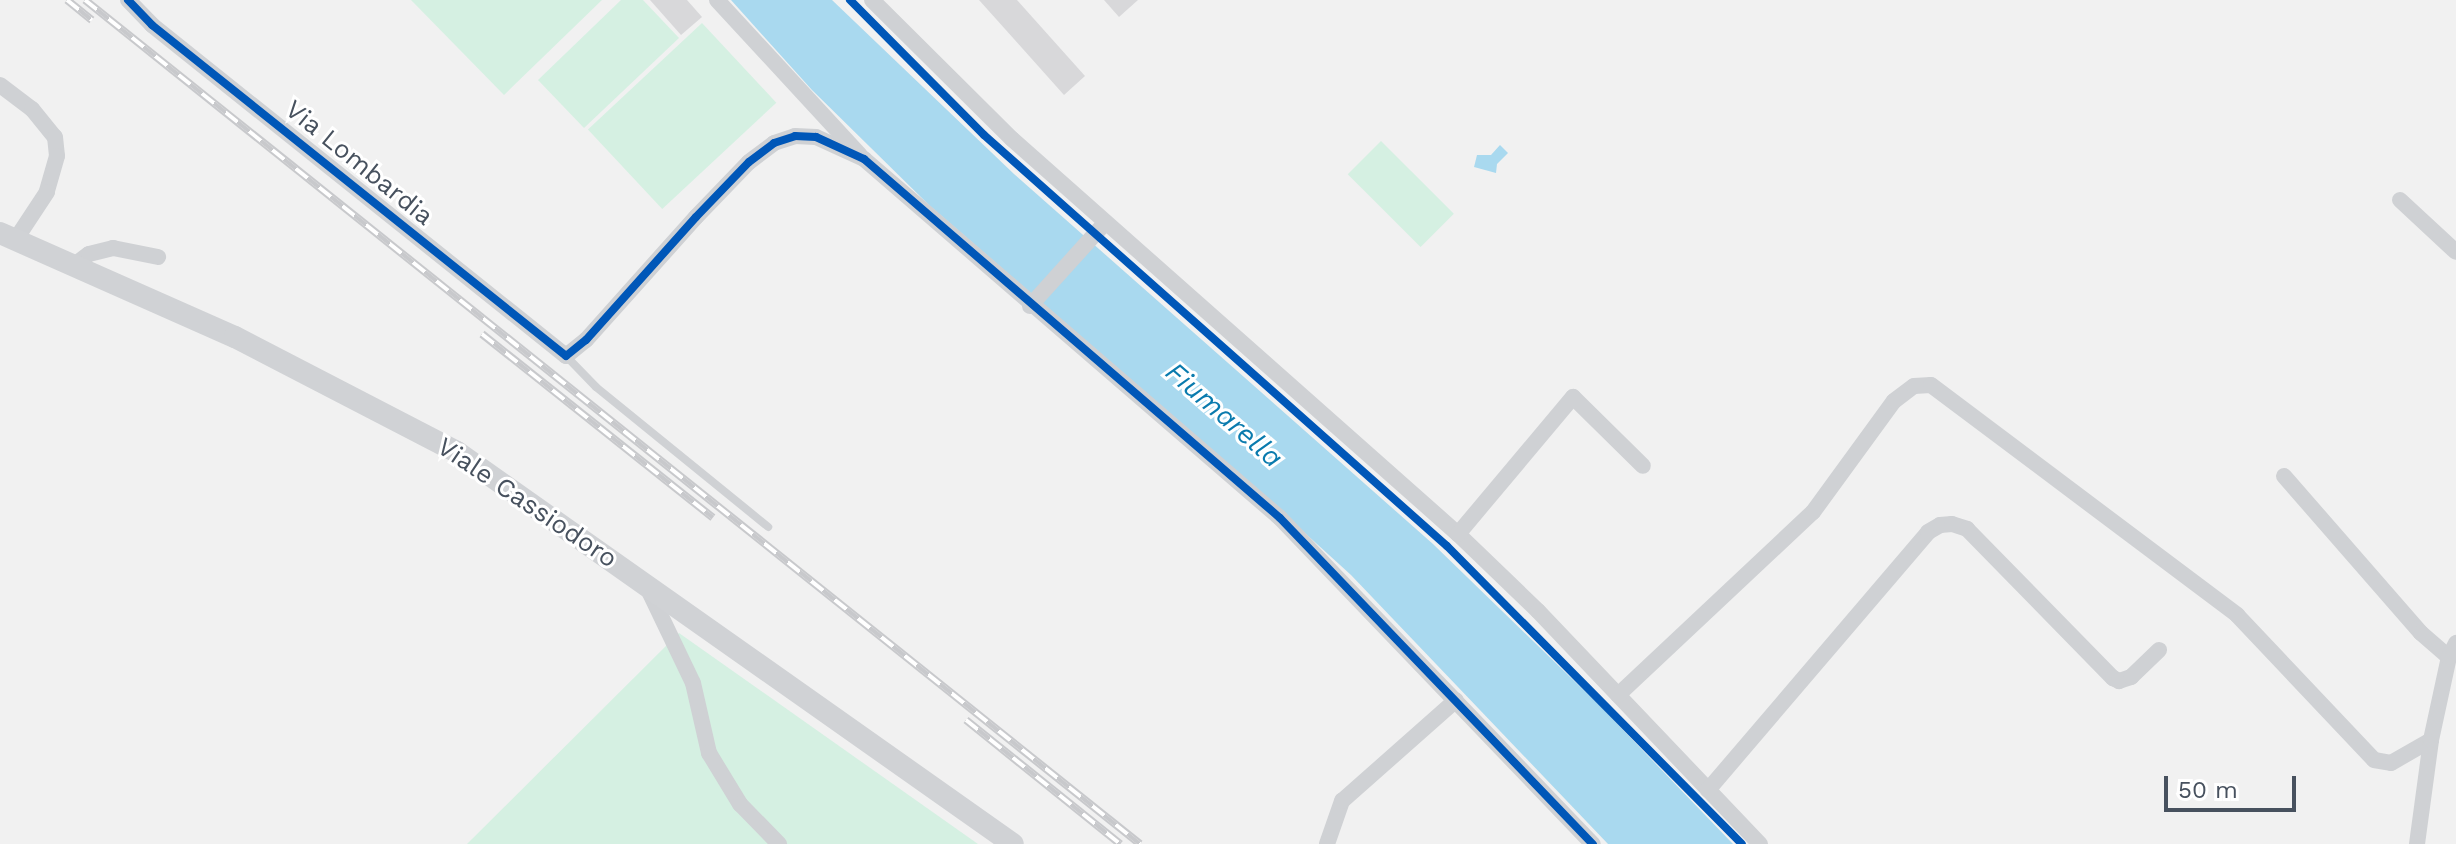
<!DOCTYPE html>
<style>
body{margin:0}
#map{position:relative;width:2456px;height:844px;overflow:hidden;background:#f1f1f1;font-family:"Work Sans",sans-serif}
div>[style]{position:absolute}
.green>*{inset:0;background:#d5f0e2;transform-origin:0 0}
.water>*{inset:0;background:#a9d9ef}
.building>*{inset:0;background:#d8d8da}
.service>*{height:8px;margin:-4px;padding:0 4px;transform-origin:4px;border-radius:4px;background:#cfd1d4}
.minor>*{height:16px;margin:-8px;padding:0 8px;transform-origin:8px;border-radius:8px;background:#cfd1d4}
.secondary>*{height:22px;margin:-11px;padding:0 11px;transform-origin:11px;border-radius:11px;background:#d0d2d5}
.rail>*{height:8px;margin-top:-4px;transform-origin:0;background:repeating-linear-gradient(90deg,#fff 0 15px,#c8c9cc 0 30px);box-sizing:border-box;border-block:2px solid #c8c9cc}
.cycleway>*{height:8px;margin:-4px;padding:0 4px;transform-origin:4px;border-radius:4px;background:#0057b8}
span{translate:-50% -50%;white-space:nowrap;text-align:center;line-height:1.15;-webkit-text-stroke:6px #fff;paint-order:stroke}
.street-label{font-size:26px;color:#47515e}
.water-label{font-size:28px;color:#0a7bae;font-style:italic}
.scale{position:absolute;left:2164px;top:776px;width:132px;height:36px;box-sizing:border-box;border:4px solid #47515e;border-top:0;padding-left:10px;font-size:24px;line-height:28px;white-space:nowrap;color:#47515e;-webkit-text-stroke:6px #fff;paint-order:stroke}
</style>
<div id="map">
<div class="green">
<i style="clip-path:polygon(411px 0,602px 0,504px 95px)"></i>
<i style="clip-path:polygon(621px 0,643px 0,679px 38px,584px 128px,538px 80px)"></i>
<i style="left:702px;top:23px;width:109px;height:156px;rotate:47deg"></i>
<i style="left:1381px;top:141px;width:103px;height:47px;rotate:45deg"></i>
<i style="clip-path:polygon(679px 633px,978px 844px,467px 844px)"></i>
</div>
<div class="water">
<i style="clip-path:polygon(731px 0,832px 0,1014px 174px,1433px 544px,1599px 705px,1733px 844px,1608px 844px,1351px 575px,1239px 473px,929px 205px,812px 90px)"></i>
<i style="clip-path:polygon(1500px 145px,1508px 153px,1497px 164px,1496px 173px,1474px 167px,1477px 155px,1491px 155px)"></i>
</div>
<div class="building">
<i style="clip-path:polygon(650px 0,687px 0,702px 17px,681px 35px)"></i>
<i style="clip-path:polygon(979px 0,1017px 0,1085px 76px,1064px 95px)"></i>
<i style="clip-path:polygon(1104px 0,1138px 0,1119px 17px)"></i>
</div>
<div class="service">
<i style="left:566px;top:356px;width:43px;rotate:45.9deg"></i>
<i style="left:596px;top:387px;width:222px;rotate:39.1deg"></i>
</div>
<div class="minor">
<i style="left:128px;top:0;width:35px;rotate:46deg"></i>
<i style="left:152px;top:25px;width:530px;rotate:38.64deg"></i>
<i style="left:566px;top:356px;width:26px;rotate:-39deg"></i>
<i style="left:586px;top:340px;width:165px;rotate:-48.2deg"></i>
<i style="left:696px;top:217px;width:76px;rotate:-46.1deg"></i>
<i style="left:749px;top:162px;width:31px;rotate:-37deg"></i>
<i style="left:774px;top:143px;width:22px;rotate:-18deg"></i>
<i style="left:795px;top:136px;width:21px;rotate:3deg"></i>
<i style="left:816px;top:137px;width:53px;rotate:24.6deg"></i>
<i style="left:864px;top:159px;width:549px;rotate:40.79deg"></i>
<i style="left:1280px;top:518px;width:452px;rotate:46.2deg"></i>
<i style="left:717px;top:0;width:211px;rotate:47.3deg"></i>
<i style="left:872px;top:0;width:197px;rotate:44.8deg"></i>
<i style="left:1012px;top:139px;width:596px;rotate:41.53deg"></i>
<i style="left:1458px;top:534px;width:111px;rotate:43.9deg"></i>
<i style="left:1538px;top:611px;width:322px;rotate:46.4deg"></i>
<i style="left:0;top:85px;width:40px;rotate:37deg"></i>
<i style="left:32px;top:109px;width:36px;rotate:51deg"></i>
<i style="left:55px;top:137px;width:19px;rotate:84deg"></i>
<i style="left:57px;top:156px;width:37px;rotate:106deg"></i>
<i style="left:47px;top:192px;width:56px;rotate:123.4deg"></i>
<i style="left:2400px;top:200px;width:76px;rotate:42.9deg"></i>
<i style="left:73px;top:266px;width:20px;rotate:-37deg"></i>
<i style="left:89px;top:254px;width:25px;rotate:-14deg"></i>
<i style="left:113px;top:248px;width:46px;rotate:11.3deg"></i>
<i style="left:1030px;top:306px;width:112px;rotate:-47.9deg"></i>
<i style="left:2284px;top:476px;width:208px;rotate:48.9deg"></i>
<i style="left:2421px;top:633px;width:37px;rotate:41deg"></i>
<i style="left:1458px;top:534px;width:179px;rotate:-50deg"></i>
<i style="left:1573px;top:397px;width:98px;rotate:44.6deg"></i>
<i style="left:647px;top:587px;width:106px;rotate:64.4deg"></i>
<i style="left:693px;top:683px;width:72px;rotate:77.1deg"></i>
<i style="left:709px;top:753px;width:60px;rotate:58.7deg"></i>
<i style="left:740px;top:804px;width:56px;rotate:45.7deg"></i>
<i style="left:1618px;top:695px;width:267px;rotate:-43.2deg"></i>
<i style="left:1813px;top:512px;width:137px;rotate:-53.9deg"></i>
<i style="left:1894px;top:401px;width:25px;rotate:-37deg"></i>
<i style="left:1914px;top:386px;width:17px;rotate:-3deg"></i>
<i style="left:1931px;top:385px;width:383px;rotate:36.9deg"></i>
<i style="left:2237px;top:615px;width:199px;rotate:46.6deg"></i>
<i style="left:2374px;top:760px;width:17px;rotate:10deg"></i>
<i style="left:2391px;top:763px;width:46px;rotate:-29.9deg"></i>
<i style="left:1708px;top:790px;width:339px;rotate:-49.5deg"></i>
<i style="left:1928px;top:532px;width:14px;rotate:-30deg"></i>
<i style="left:1940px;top:525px;width:12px;rotate:-5deg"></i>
<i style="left:1952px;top:524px;width:16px;rotate:18deg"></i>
<i style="left:1967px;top:529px;width:209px;rotate:45.6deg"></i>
<i style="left:2113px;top:678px;width:7px;rotate:27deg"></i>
<i style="left:2119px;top:681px;width:13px;rotate:-18deg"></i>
<i style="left:2131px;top:677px;width:39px;rotate:-44deg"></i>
<i style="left:1327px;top:844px;width:46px;rotate:-70.8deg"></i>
<i style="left:1342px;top:801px;width:152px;rotate:-41.5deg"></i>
<i style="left:2417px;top:844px;width:105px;rotate:-82.3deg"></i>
<i style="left:2431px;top:740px;width:85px;rotate:-77.8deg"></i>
<i style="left:2449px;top:657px;width:16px;rotate:-63deg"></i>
</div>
<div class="secondary">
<i style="left:0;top:233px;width:257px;rotate:23.9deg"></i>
<i style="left:235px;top:337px;width:250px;rotate:27.4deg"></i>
<i style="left:457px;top:452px;width:680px;rotate:35.19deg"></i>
</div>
<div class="rail">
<i style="left:67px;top:0;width:32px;rotate:39deg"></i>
<i style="left:85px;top:0;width:1351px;rotate:38.66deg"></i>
<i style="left:482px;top:334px;width:295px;rotate:38.5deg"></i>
<i style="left:966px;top:720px;width:198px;rotate:38.8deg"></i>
</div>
<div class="cycleway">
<i style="left:128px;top:0;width:35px;rotate:46deg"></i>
<i style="left:152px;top:25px;width:530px;rotate:38.64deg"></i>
<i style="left:566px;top:356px;width:26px;rotate:-39deg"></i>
<i style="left:586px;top:340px;width:165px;rotate:-48.2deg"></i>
<i style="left:696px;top:217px;width:76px;rotate:-46.1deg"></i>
<i style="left:749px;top:162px;width:31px;rotate:-37deg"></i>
<i style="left:774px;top:143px;width:22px;rotate:-18deg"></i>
<i style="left:795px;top:136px;width:21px;rotate:3deg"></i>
<i style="left:816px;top:137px;width:53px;rotate:24.6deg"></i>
<i style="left:864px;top:159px;width:549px;rotate:40.79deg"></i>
<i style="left:1280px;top:518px;width:452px;rotate:46.2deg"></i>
<i style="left:850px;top:0;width:190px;rotate:45.2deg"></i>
<i style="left:984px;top:135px;width:619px;rotate:41.6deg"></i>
<i style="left:1447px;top:546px;width:419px;rotate:45.3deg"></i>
</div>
<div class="street-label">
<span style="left:359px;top:163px;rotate:39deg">Via Lombardia</span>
<span style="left:527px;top:503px;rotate:34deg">Viale Cassiodoro</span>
</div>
<div class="water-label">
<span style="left:1224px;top:415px;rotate:41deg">Fiumarella</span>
</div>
<div class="scale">50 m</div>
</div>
